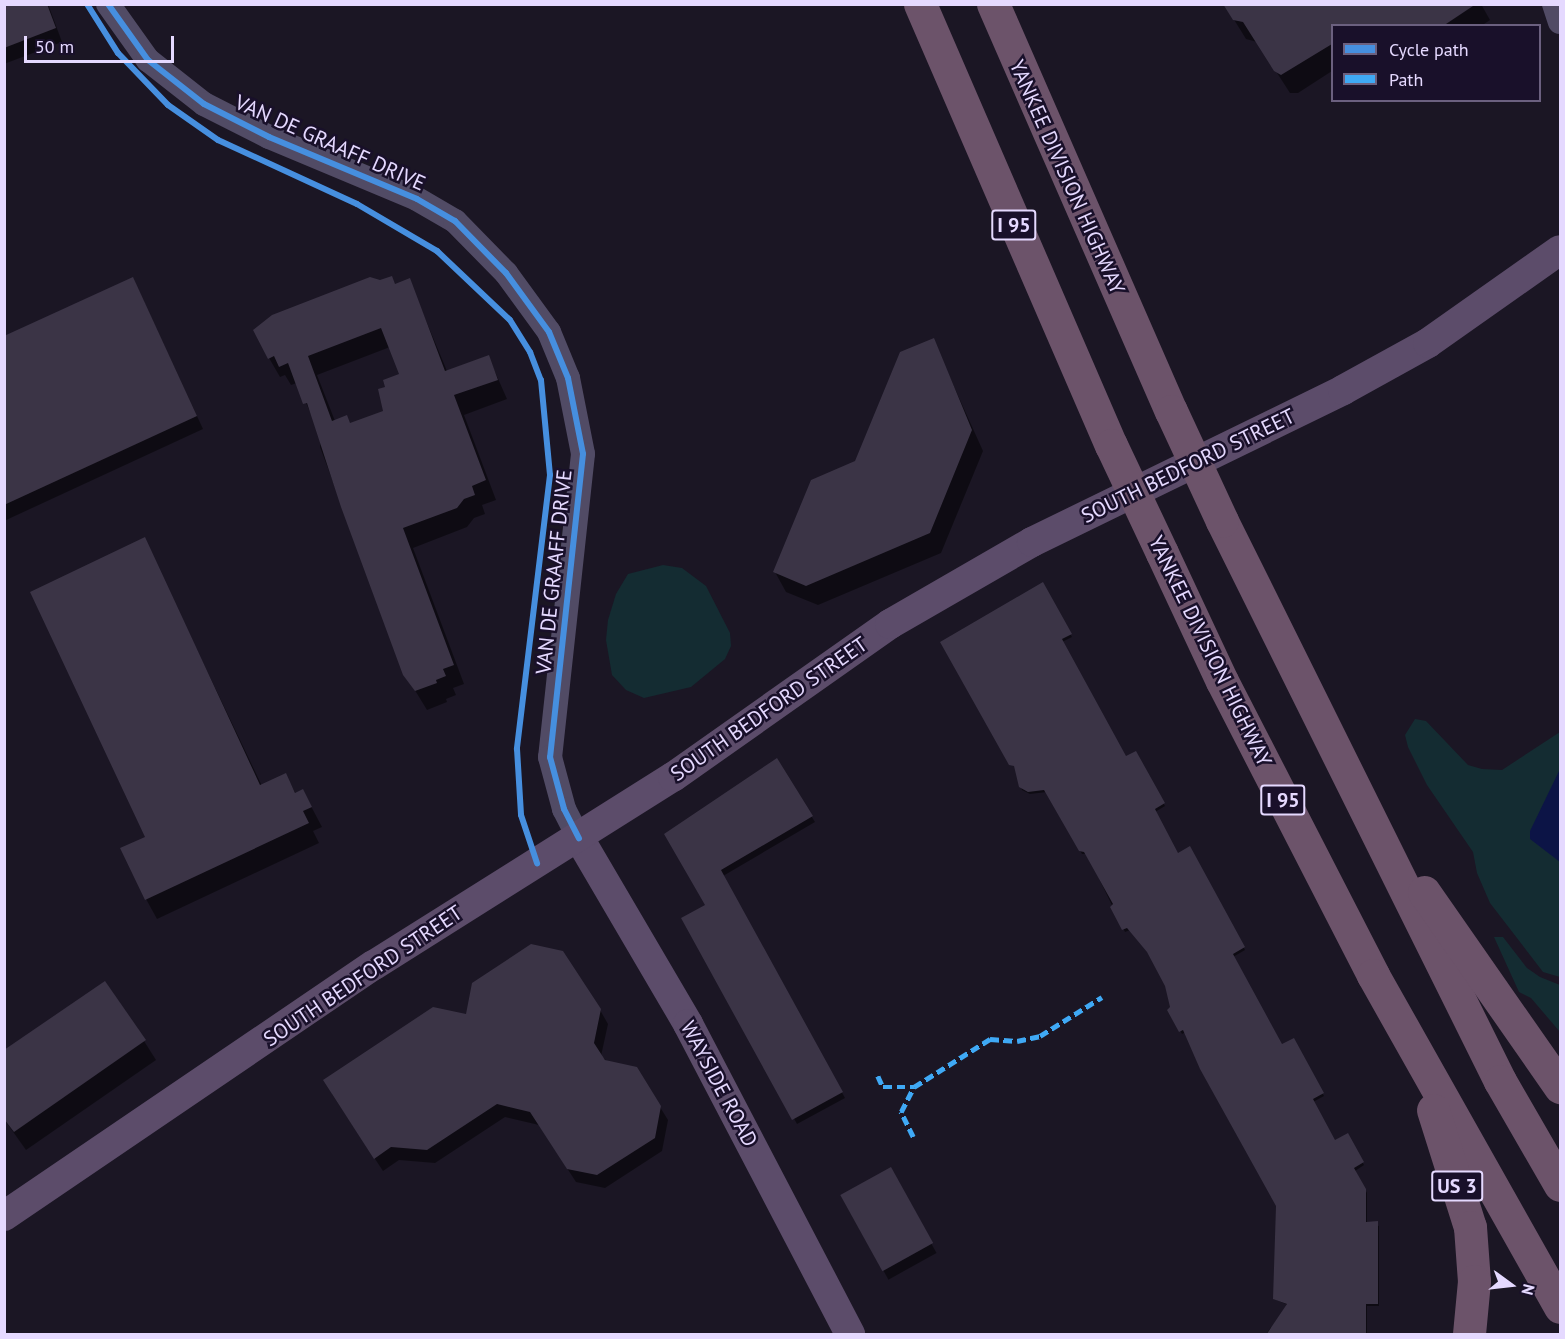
<!DOCTYPE html>
<style>
body{margin:0}
#map{position:relative;width:1565px;height:1339px;overflow:hidden;background:#1b1624;font-family:"PT Sans",sans-serif}
div>[style]{position:absolute}
.green>*{inset:0;background:#142c32}
.water>*{inset:0;background:#0c1446}
.shadow>*{inset:0;background:#0007;transform-origin:0 0}
.building>*{inset:0;background:#3b3446;transform-origin:0 0}
.minor>*{height:24px;margin:-12px;padding:0 12px;transform-origin:12px;border-radius:12px;background:#514b65}
.major>*{height:30px;margin:-15px;padding:0 15px;transform-origin:15px;border-radius:15px;background:#5c4c6a}
.highway>*{height:33px;margin:-16.5px;padding:0 16.5px;transform-origin:16.5px;border-radius:16.5px;background:#6c536a}
.highway-bridge>*{height:33px;margin:-16.5px;padding:0 16.5px;transform-origin:16.5px;border-radius:16.5px;background:#6c536a}
.quiet>*{height:4.5px;margin-top:-2.25px;transform-origin:0;background:repeating-linear-gradient(90deg,#3fa9f5 0 9px,transparent 0 13.5px)}
.cycleway>*{height:6px;margin:-3px;padding:0 3px;transform-origin:3px;border-radius:3px;background:#468fdf}
span{translate:-50% -50%;white-space:nowrap;text-align:center;line-height:1.15;-webkit-text-stroke:5px #19102a;paint-order:stroke}
.shield-label span{padding:2px 4px;background:#19102a;border:2px solid;border-radius:4px;-webkit-text-stroke-width:0}
.shield-label{font-size:20px;color:#e5d9ff;font-weight:700}
.street-label{font-size:21px;color:#e5d9ff}
.frame{position:absolute;inset:0;border:6px solid #e5d9ff;pointer-events:none}
.legend{position:absolute;left:1331px;top:24px;width:210px;height:78px;box-sizing:border-box;background:#19102a;border:2px solid #6b607f;margin:0;padding:8px 10px;list-style:none;font-size:18px;color:#e5d9ff}
.legend li{display:flex;align-items:center;gap:12px;height:30px}
.legend b{width:30px;border:2px solid #6b607f}
.north{position:absolute;left:1481px;top:1255px;width:60px;height:60px;-webkit-text-stroke:4px #19102a;paint-order:stroke;rotate:105deg;font-size:16px;font-weight:700;line-height:24px;text-align:center;color:#e5d9ff}
.north::after{content:'';display:block;margin:auto;width:21px;height:27px;background:#e5d9ff;clip-path:polygon(50% 0,100% 100%,50% 72%,0 100%)}
.scale{position:absolute;left:24px;top:36px;width:150px;height:27px;box-sizing:border-box;border:3px solid #e5d9ff;border-top:0;padding-left:8px;font-size:18px;line-height:21px;white-space:nowrap;color:#e5d9ff;-webkit-text-stroke:4px #19102a;paint-order:stroke}
</style>
<div id="map">
<div class="green">
<i style="clip-path:polygon(663px 565px,682px 568px,706px 586px,730px 633px,731px 646px,725px 659px,691px 687px,644px 698px,626px 690px,612px 675px,606px 640px,608px 620px,616px 594px,628px 574px)"></i>
<i style="clip-path:polygon(1415px 719px,1426px 721px,1468px 765px,1482px 769px,1502px 770px,1560px 732px,1560px 977px,1543px 972px,1490px 903px,1477px 873px,1473px 852px,1427px 785px,1408px 747px,1405px 735px)"></i>
<i style="clip-path:polygon(1494px 937px,1503px 937px,1527px 968px,1540px 977px,1560px 985px,1560px 1032px,1531px 998px,1519px 992px)"></i>
</div>
<div class="water">
<i style="clip-path:polygon(1560px 769px,1560px 862px,1530px 839px,1530px 831px)"></i>
</div>
<div class="shadow">
<i style="clip-path:polygon(4px 4px,48px 4px,62px 42px,4px 64px)"></i>
<i style="clip-path:polygon(1481px 4px,1490px 20px,1481px 26px,1332px 26px,1332px 71px,1298px 93px,1290px 93px,1257px 42px,1246px 39px,1225px 5px)"></i>
<i style="clip-path:polygon(133px 278px,203px 429px,4px 521px,4px 338px)"></i>
<i style="clip-path:polygon(evenodd,409px 280px,447px 371px,488px 356px,507px 399px,464px 415px,496px 500px,482px 505px,485px 514px,474px 518px,467px 527px,413px 548px,464px 684px,453px 688px,456px 695px,446px 699px,447px 702px,427px 710px,405px 674px,320px 447px,321px 436px,297px 383px,291px 385px,285px 375px,280px 377px,269px 358px,409px 280px,390px 347px,401px 375px,387px 388px,384px 412px,351px 424px,335px 421px,317px 375px,390px 347px)"></i>
<i style="clip-path:polygon(933px 340px,983px 451px,941px 553px,818px 605px,786px 592px,775px 572px,856px 462px)"></i>
<i style="clip-path:polygon(144px 539px,262px 786px,285px 775px,296px 794px,303px 791px,322px 827px,313px 831px,319px 843px,157px 919px,146px 899px)"></i>
<i style="clip-path:polygon(1043px 584px,1072px 637px,1062px 642px,1125px 758px,1136px 753px,1165px 806px,1155px 812px,1178px 855px,1190px 848px,1245px 950px,1233px 957px,1282px 1046px,1294px 1040px,1324px 1096px,1313px 1102px,1335px 1142px,1348px 1135px,1364px 1165px,1355px 1171px,1367px 1193px,1367px 1223px,1379px 1226px,1379px 1306px,1367px 1306px,1367px 1334px,1266px 1334px,1288px 1305px,1274px 1299px,1278px 1206px,1186px 1032px,1182px 1034px,1169px 1010px,1172px 1008px,1167px 986px,1150px 955px,1130px 930px,1125px 932px,1087px 854px,1082px 854px,1047px 792px,1030px 794px,1022px 790px,1016px 768px,942px 642px)"></i>
<i style="clip-path:polygon(776px 760px,815px 822px,723px 876px,845px 1098px,797px 1124px,684px 919px,707px 906px,666px 835px)"></i>
<i style="clip-path:polygon(600px 1010px,608px 1024px,601px 1056px,660px 1107px,668px 1120px,662px 1151px,605px 1188px,576px 1182px,539px 1125px,505px 1117px,435px 1163px,399px 1160px,383px 1171px,332px 1094px,467px 1016px)"></i>
<i style="clip-path:polygon(144px 1041px,156px 1060px,26px 1150px,4px 1119px)"></i>
<i style="left:890px;top:1169px;width:96px;height:55px;rotate:61deg"></i>
</div>
<div class="building">
<i style="clip-path:polygon(4px 4px,47px 4px,56px 28px,4px 48px)"></i>
<i style="clip-path:polygon(1223px 4px,1476px 4px,1443px 26px,1332px 26px,1332px 44px,1281px 75px,1274px 71px,1243px 22px,1233px 20px)"></i>
<i style="clip-path:polygon(evenodd,392px 276px,395px 284px,410px 278px,445px 371px,489px 355px,498px 380px,454px 395px,486px 480px,472px 486px,475px 495px,464px 499px,457px 508px,403px 528px,454px 665px,443px 669px,446px 676px,436px 680px,437px 683px,415px 691px,403px 675px,341px 507px,307px 403px,303px 404px,288px 363px,279px 367px,274px 356px,268px 359px,253px 330px,272px 315px,370px 277px,380px 280px,392px 276px,381px 328px,399px 374px,383px 380px,385px 387px,378px 389px,383px 411px,350px 423px,347px 415px,332px 421px,308px 356px,381px 328px)"></i>
<i style="clip-path:polygon(133px 277px,197px 416px,4px 505px,4px 336px)"></i>
<i style="clip-path:polygon(934px 338px,972px 430px,930px 533px,806px 586px,773px 572px,811px 480px,855px 461px,900px 352px)"></i>
<i style="clip-path:polygon(145px 537px,260px 785px,286px 773px,295px 793px,303px 789px,312px 807px,303px 811px,309px 823px,145px 900px,120px 848px,145px 837px,30px 592px)"></i>
<i style="clip-path:polygon(1043px 582px,1072px 634px,1062px 639px,1126px 756px,1136px 751px,1165px 803px,1155px 809px,1178px 853px,1190px 846px,1245px 947px,1233px 954px,1282px 1044px,1294px 1038px,1324px 1093px,1313px 1099px,1335px 1140px,1348px 1133px,1364px 1162px,1354px 1168px,1366px 1189px,1366px 1222px,1378px 1221px,1378px 1304px,1366px 1304px,1366px 1335px,1266px 1335px,1287px 1304px,1273px 1299px,1276px 1206px,1200px 1069px,1183px 1030px,1179px 1032px,1167px 1010px,1170px 1007px,1165px 986px,1147px 952px,1127px 928px,1122px 930px,1110px 907px,1113px 904px,1084px 852px,1079px 851px,1044px 790px,1028px 792px,1019px 787px,1014px 766px,1009px 765px,940px 642px)"></i>
<i style="clip-path:polygon(777px 758px,813px 816px,721px 870px,843px 1092px,792px 1120px,681px 918px,705px 905px,664px 834px)"></i>
<i style="clip-path:polygon(531px 944px,563px 951px,601px 1009px,594px 1043px,605px 1060px,637px 1067px,661px 1106px,655px 1138px,597px 1175px,567px 1169px,530px 1112px,497px 1104px,427px 1150px,391px 1147px,374px 1159px,323px 1080px,433px 1007px,466px 1014px,472px 983px)"></i>
<i style="clip-path:polygon(105px 981px,146px 1040px,14px 1132px,4px 1119px,4px 1050px)"></i>
<i style="left:891px;top:1167px;width:87px;height:58px;rotate:61deg"></i>
</div>
<div class="minor">
<i style="left:108px;top:4px;width:69px;rotate:54.5deg"></i>
<i style="left:148px;top:60px;width:71px;rotate:38.2deg"></i>
<i style="left:204px;top:104px;width:73px;rotate:26.9deg"></i>
<i style="left:269px;top:137px;width:160px;rotate:22.7deg"></i>
<i style="left:417px;top:199px;width:44px;rotate:30.1deg"></i>
<i style="left:455px;top:221px;width:73px;rotate:45.6deg"></i>
<i style="left:506px;top:273px;width:73px;rotate:53.9deg"></i>
<i style="left:549px;top:332px;width:50px;rotate:67.6deg"></i>
<i style="left:568px;top:378px;width:77px;rotate:78.8deg"></i>
<i style="left:583px;top:454px;width:305px;rotate:96.2deg"></i>
<i style="left:550px;top:757px;width:54px;rotate:74.9deg"></i>
<i style="left:564px;top:809px;width:33px;rotate:63deg"></i>
<i style="left:1554px;top:4px;width:19px;rotate:72deg"></i>
</div>
<div class="major">
<i style="left:579px;top:838px;width:216px;rotate:59.6deg"></i>
<i style="left:688px;top:1024px;width:350px;rotate:62.4deg"></i>
<i style="left:4px;top:1216px;width:447px;rotate:-34.2deg"></i>
<i style="left:374px;top:965px;width:353px;rotate:-32.2deg"></i>
<i style="left:673px;top:777px;width:266px;rotate:-35.2deg"></i>
<i style="left:890px;top:624px;width:164px;rotate:-30deg"></i>
<i style="left:1032px;top:542px;width:346px;rotate:-26deg"></i>
<i style="left:1343px;top:390px;width:97px;rotate:-28.9deg"></i>
<i style="left:1428px;top:343px;width:161px;rotate:-35.2deg"></i>
</div>
<div class="highway">
<i style="left:920px;top:4px;width:481px;rotate:66.6deg"></i>
<i style="left:993px;top:4px;width:444px;rotate:66.4deg"></i>
<i style="left:1222px;top:521px;width:625px;rotate:63.6deg"></i>
<i style="left:1500px;top:1081px;width:120px;rotate:60deg"></i>
<i style="left:1162px;top:553px;width:141px;rotate:64.9deg"></i>
<i style="left:1222px;top:681px;width:331px;rotate:62.8deg"></i>
<i style="left:1373px;top:975px;width:381px;rotate:60.6deg"></i>
<i style="left:1424px;top:892px;width:238px;rotate:55.1deg"></i>
<i style="left:1433px;top:1110px;width:123px;rotate:72.5deg"></i>
<i style="left:1470px;top:1227px;width:54px;rotate:85.8deg"></i>
<i style="left:1474px;top:1281px;width:53px;rotate:95.4deg"></i>
</div>
<div class="highway-bridge">
<i style="left:1171px;top:411px;width:121px;rotate:65.1deg"></i>
<i style="left:1111px;top:445px;width:119px;rotate:64.7deg"></i>
</div>
<div class="quiet">
<i style="left:878px;top:1076px;width:12px;rotate:66deg"></i>
<i style="left:883px;top:1087px;width:31px"></i>
<i style="left:914px;top:1087px;width:90px;rotate:-32.3deg"></i>
<i style="left:990px;top:1039px;width:27px;rotate:4deg"></i>
<i style="left:1017px;top:1041px;width:24px;rotate:-12deg"></i>
<i style="left:1040px;top:1036px;width:73px;rotate:-32.2deg"></i>
<i style="left:913px;top:1137px;width:28px;rotate:-116deg"></i>
<i style="left:901px;top:1112px;width:28px;rotate:-63deg"></i>
</div>
<div class="cycleway">
<i style="left:87px;top:4px;width:58px;rotate:57.7deg"></i>
<i style="left:118px;top:53px;width:72px;rotate:46.1deg"></i>
<i style="left:168px;top:105px;width:61px;rotate:35deg"></i>
<i style="left:218px;top:140px;width:153px;rotate:24.7deg"></i>
<i style="left:357px;top:204px;width:93px;rotate:30.4deg"></i>
<i style="left:437px;top:251px;width:100px;rotate:43.4deg"></i>
<i style="left:510px;top:320px;width:38px;rotate:58deg"></i>
<i style="left:530px;top:352px;width:30px;rotate:69deg"></i>
<i style="left:541px;top:380px;width:95px;rotate:84.6deg"></i>
<i style="left:550px;top:475px;width:276px;rotate:96.9deg"></i>
<i style="left:517px;top:749px;width:66px;rotate:86.5deg"></i>
<i style="left:521px;top:815px;width:51px;rotate:71.6deg"></i>
<i style="left:108px;top:4px;width:69px;rotate:54.5deg"></i>
<i style="left:148px;top:60px;width:71px;rotate:38.2deg"></i>
<i style="left:204px;top:104px;width:73px;rotate:26.9deg"></i>
<i style="left:269px;top:137px;width:160px;rotate:22.7deg"></i>
<i style="left:417px;top:199px;width:44px;rotate:30.1deg"></i>
<i style="left:455px;top:221px;width:73px;rotate:45.6deg"></i>
<i style="left:506px;top:273px;width:73px;rotate:53.9deg"></i>
<i style="left:549px;top:332px;width:50px;rotate:67.6deg"></i>
<i style="left:568px;top:378px;width:77px;rotate:78.8deg"></i>
<i style="left:583px;top:454px;width:305px;rotate:96.2deg"></i>
<i style="left:550px;top:757px;width:54px;rotate:74.9deg"></i>
<i style="left:564px;top:809px;width:33px;rotate:63deg"></i>
</div>
<div class="shield-label">
<span style="left:1014px;top:225px">I 95</span>
<span style="left:1283px;top:800px">I 95</span>
<span style="left:1457px;top:1186px">US 3</span>
</div>
<div class="street-label">
<span style="left:330px;top:143px;rotate:24deg">VAN DE GRAAFF DRIVE</span>
<span style="left:1067px;top:177px;rotate:66deg">YANKEE DIVISION HIGHWAY</span>
<span style="left:1188px;top:466px;rotate:-26deg">SOUTH BEDFORD STREET</span>
<span style="left:554px;top:572px;rotate:-84deg">VAN DE GRAAFF DRIVE</span>
<span style="left:1210px;top:651px;rotate:64deg">YANKEE DIVISION HIGHWAY</span>
<span style="left:769px;top:709px;rotate:-35deg">SOUTH BEDFORD STREET</span>
<span style="left:363px;top:976px;rotate:-34deg">SOUTH BEDFORD STREET</span>
<span style="left:719px;top:1084px;rotate:62deg">WAYSIDE ROAD</span>
</div>
<div class="frame"></div>
<ul class="legend">
<li><b style="height:8px;background:#468fdf"></b>Cycle path</li>
<li><b style="height:8px;background:#3fa9f5"></b>Path</li>
</ul>
<div class="north">N</div>
<div class="scale">50 m</div>
</div>
